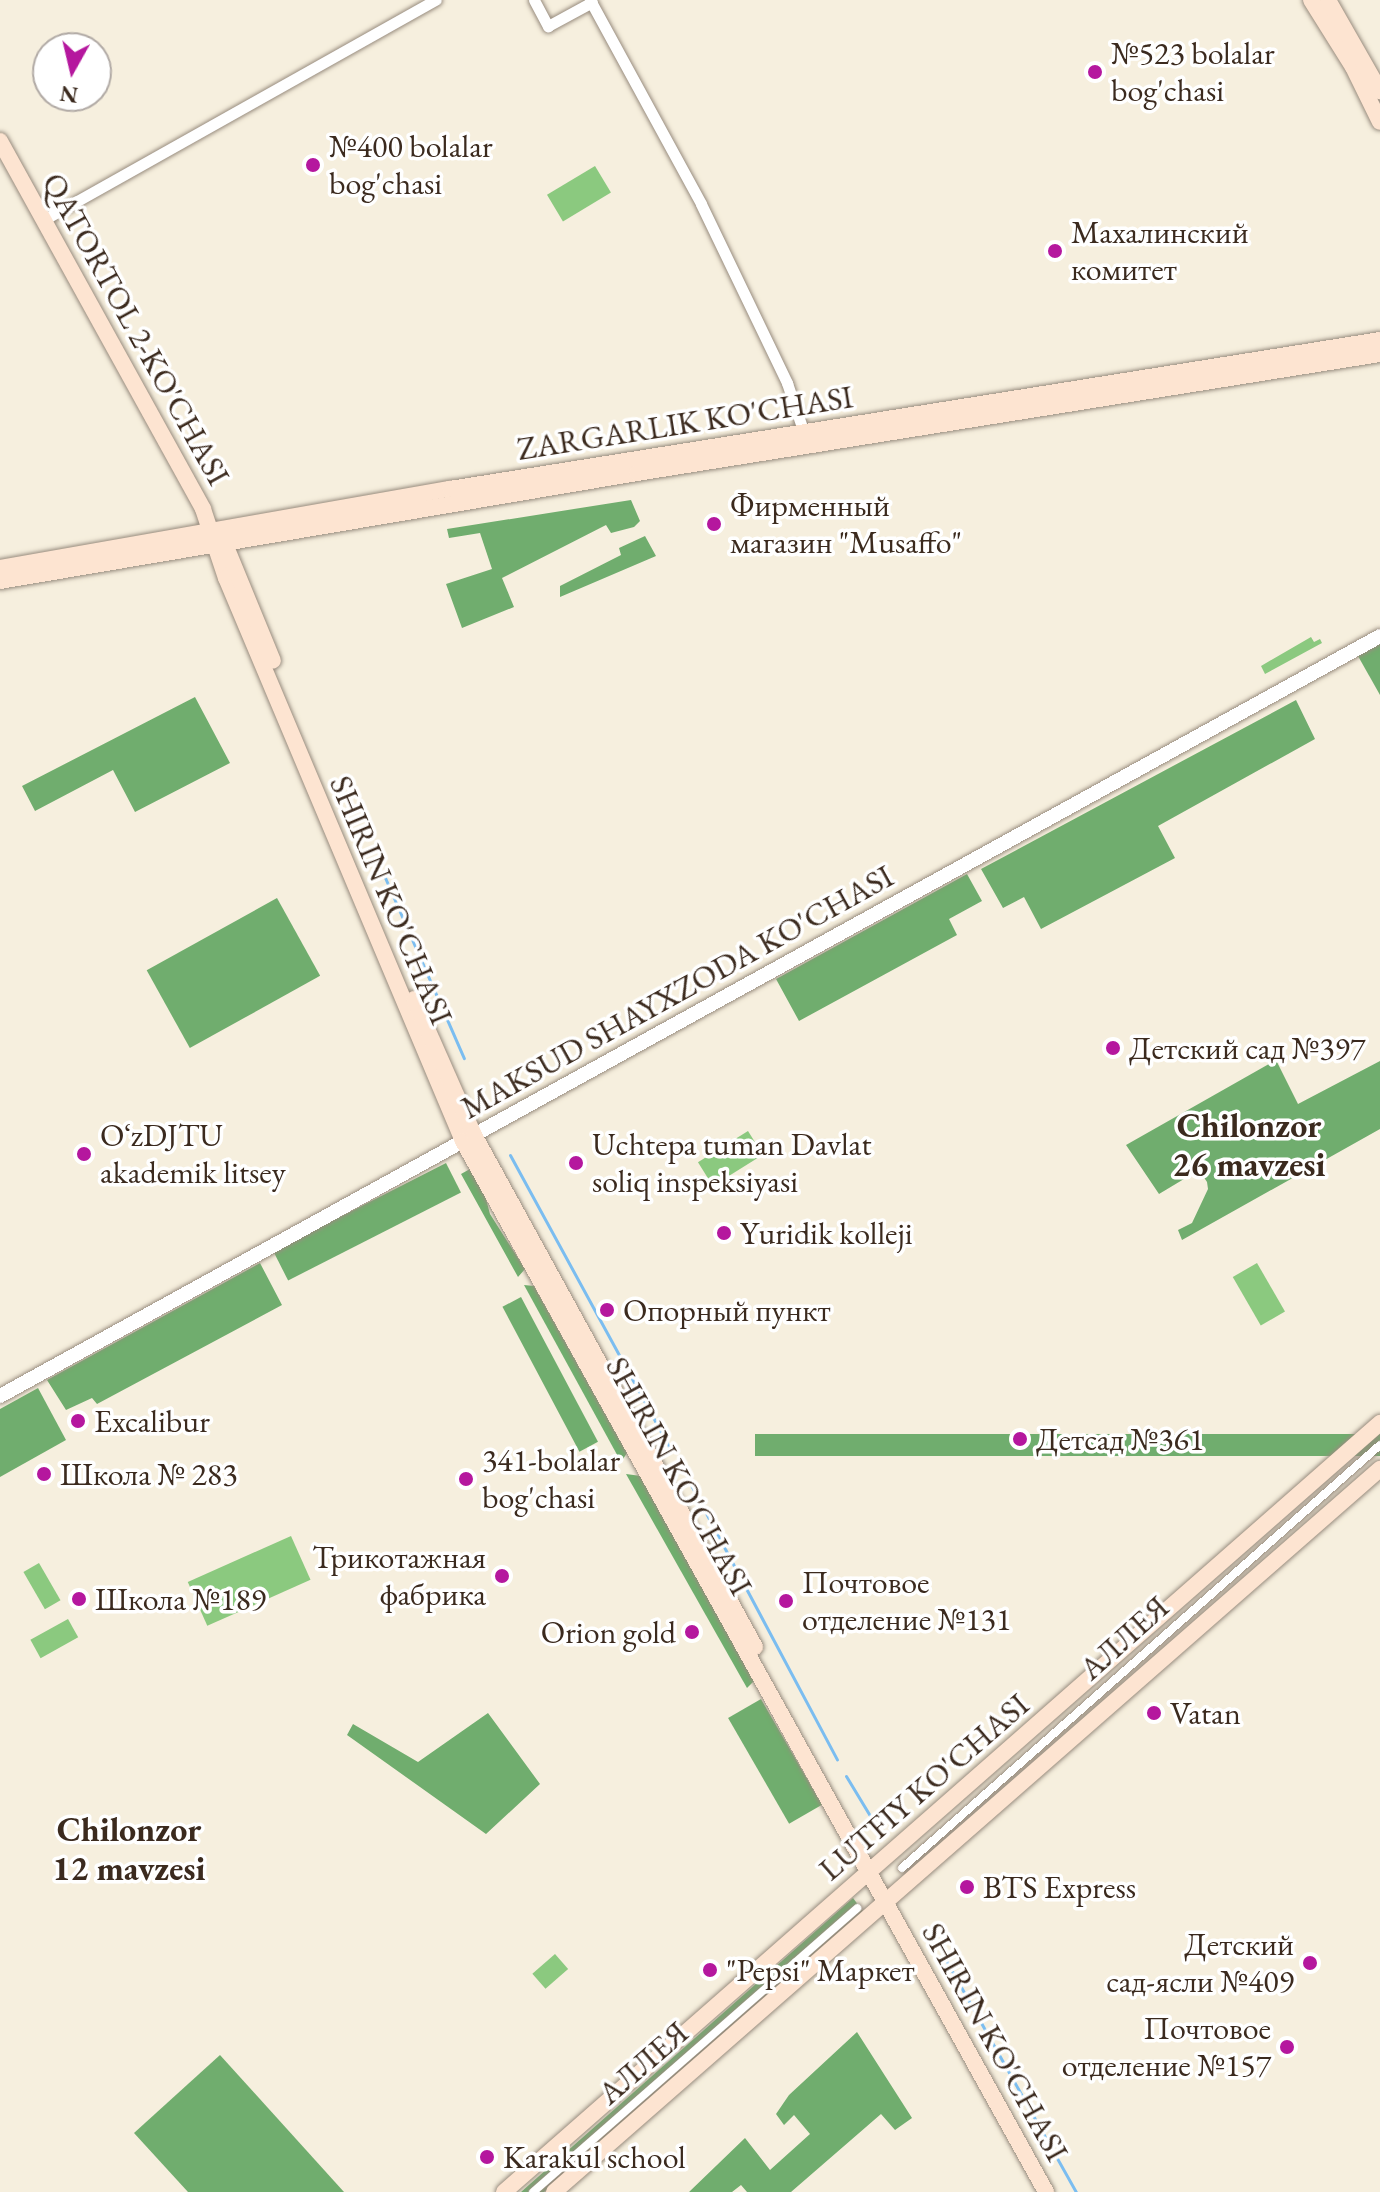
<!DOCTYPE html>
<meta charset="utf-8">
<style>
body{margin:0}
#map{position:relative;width:1380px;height:2192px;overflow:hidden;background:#f6efde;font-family:"EB Garamond",serif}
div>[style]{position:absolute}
.green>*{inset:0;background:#8bc97f;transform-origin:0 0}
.forest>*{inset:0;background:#70ad6e;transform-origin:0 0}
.stream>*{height:3px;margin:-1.5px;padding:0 1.5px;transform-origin:1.5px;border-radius:1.5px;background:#7bbdf0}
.roads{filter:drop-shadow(0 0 2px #988c7e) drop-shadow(0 0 2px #988c7e)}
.pedestrian>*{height:8px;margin:-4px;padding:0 4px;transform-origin:4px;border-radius:4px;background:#fff}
.minor>*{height:11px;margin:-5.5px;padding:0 5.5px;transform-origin:5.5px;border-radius:5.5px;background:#fff}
.tertiary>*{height:14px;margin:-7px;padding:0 7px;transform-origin:7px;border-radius:7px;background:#fff}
.secondary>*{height:16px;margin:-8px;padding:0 8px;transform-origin:8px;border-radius:8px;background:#fde4d1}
.dots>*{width:22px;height:22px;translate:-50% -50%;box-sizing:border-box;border:4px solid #fff;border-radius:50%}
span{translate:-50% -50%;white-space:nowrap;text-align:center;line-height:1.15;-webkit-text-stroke:7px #fff;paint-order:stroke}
.poi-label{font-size:32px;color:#3b2a1e}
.left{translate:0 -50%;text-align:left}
.right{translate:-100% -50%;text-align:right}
.street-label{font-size:32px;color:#3b2a1e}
.neighbourhood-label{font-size:34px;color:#3b2a1e;font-weight:700}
.north{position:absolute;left:32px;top:32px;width:80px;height:80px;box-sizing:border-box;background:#fff;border:2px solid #b1aaa5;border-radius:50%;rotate:188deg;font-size:22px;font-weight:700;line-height:32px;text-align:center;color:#3b2a1e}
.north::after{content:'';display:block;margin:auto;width:28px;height:36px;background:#b5179e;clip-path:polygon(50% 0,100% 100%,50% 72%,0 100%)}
</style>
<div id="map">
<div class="green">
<i style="left:595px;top:166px;width:31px;height:56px;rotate:59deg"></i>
<i style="clip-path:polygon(1311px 637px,1314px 642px,1320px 639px,1322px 643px,1265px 674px,1261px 666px)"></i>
<i style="left:748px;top:1131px;width:28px;height:59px;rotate:58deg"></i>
<i style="left:1257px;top:1263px;width:56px;height:28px;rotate:60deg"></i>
<i style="left:291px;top:1536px;width:48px;height:113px;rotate:66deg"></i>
<i style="left:39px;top:1563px;width:43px;height:18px;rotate:60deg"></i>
<i style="left:68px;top:1619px;width:21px;height:43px;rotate:61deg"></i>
<i style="left:555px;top:1954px;width:20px;height:30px;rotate:49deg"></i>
</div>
<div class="forest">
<i style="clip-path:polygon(631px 500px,640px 521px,634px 527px,611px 533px,606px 525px,502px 578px,514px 607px,462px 628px,446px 584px,492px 569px,480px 533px,449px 538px,447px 529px)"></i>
<i style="clip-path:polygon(645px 536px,656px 556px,560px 597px,560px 586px,621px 555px,619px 548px)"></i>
<i style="clip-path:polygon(1380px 644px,1380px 695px,1358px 656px)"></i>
<i style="clip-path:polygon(195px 697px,230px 763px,135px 812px,113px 770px,35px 811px,22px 786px)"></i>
<i style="clip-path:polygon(1296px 700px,1315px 739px,1158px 826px,1175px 858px,1041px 929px,1024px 897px,1003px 908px,981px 869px)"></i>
<i style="clip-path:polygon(967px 874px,982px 901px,949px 919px,957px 935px,799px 1021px,776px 979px)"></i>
<i style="left:277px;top:898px;width:89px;height:149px;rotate:61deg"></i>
<i style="clip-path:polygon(1276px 1060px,1298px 1104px,1380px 1061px,1380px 1129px,1182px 1240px,1178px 1230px,1192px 1223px,1208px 1189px,1207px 1182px,1199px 1170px,1159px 1194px,1126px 1145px)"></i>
<i style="left:446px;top:1163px;width:33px;height:194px;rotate:63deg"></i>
<i style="clip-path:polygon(470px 1169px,485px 1195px,490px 1214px,525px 1269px,518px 1277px,461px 1174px)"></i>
<i style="clip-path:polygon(260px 1263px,282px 1305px,97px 1404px,92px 1398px,66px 1410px,47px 1380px)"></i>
<i style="clip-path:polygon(524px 1285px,534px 1286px,627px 1453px,621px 1462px)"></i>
<i style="left:521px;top:1297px;width:164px;height:21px;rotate:62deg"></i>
<i style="clip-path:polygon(38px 1388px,66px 1440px,0 1477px,0 1409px)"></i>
<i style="left:1380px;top:1434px;width:22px;height:625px;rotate:90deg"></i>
<i style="clip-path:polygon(626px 1474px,641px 1476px,755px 1680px,747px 1688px)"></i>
<i style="left:761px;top:1699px;width:122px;height:38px;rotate:60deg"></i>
<i style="clip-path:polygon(488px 1713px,540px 1784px,486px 1834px,347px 1735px,353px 1724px,418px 1762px)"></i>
<i style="clip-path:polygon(853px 1898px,865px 1914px,544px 2192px,521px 2192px)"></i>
<i style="clip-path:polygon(857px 2032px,912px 2118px,895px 2130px,881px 2114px,791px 2192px,747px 2192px,741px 2185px,732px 2192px,689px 2192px,745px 2138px,770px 2170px,810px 2134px,794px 2115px,784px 2125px,776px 2114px,789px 2095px)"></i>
<i style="clip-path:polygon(220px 2055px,344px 2192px,188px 2192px,134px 2133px)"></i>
</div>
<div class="stream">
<i style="left:383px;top:873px;width:202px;rotate:66.4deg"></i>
<i style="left:510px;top:1155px;width:336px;rotate:61.4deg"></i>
<i style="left:690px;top:1483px;width:313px;rotate:62deg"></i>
<i style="left:846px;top:1776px;width:62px;rotate:58.9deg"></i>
<i style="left:943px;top:1955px;width:272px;rotate:60.7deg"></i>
</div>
<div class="roads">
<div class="pedestrian">
<i style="left:902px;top:1868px;width:638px;rotate:-41.51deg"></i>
<i style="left:533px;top:2192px;width:431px;rotate:-41.2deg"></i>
</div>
<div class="minor">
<i style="left:534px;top:0;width:30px;rotate:62deg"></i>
<i style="left:548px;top:26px;width:50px;rotate:-28.6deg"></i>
<i style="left:590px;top:0;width:232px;rotate:61.4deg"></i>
<i style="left:701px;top:204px;width:199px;rotate:64.3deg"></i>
<i style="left:787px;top:383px;width:53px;rotate:71.2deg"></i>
<i style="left:45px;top:219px;width:448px;rotate:-29.3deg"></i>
</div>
<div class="tertiary">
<i style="left:474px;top:1135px;width:1034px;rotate:-28.84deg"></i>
<i style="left:0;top:1396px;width:529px;rotate:-28.84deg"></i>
</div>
<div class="secondary">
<i style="left:1311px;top:0;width:79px;rotate:57.9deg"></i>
<i style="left:1353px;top:67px;width:61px;rotate:63.9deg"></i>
<i style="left:1328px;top:0;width:105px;rotate:60.3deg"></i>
<i style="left:0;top:141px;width:420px;rotate:61.1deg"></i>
<i style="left:203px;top:509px;width:73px;rotate:71.6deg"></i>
<i style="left:226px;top:578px;width:611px;rotate:67.17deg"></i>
<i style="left:463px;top:1141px;width:1202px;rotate:60.98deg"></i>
<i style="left:213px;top:532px;width:17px;rotate:45deg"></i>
<i style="left:225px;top:544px;width:126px;rotate:67.7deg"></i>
<i style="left:0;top:568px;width:457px;rotate:-10deg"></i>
<i style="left:450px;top:489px;width:942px;rotate:-9.1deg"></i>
<i style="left:0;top:581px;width:646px;rotate:-9.62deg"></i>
<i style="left:637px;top:473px;width:752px;rotate:-9.1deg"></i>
<i style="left:414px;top:999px;width:149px;rotate:66.2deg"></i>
<i style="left:474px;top:1135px;width:584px;rotate:61.24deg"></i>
<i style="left:504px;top:2192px;width:1166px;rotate:-41.28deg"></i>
<i style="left:554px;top:2192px;width:1098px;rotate:-41.2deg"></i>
</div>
</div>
<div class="dots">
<i style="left:1095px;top:72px;background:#b5179e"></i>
<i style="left:313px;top:165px;background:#b5179e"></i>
<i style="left:1055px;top:251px;background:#b5179e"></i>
<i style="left:714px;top:524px;background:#b5179e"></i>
<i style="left:1113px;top:1048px;background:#b5179e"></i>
<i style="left:84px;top:1154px;background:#b5179e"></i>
<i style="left:576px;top:1163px;background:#b5179e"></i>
<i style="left:724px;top:1233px;background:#b5179e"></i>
<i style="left:607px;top:1310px;background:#b5179e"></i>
<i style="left:78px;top:1421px;background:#b5179e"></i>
<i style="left:1020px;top:1439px;background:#b5179e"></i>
<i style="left:44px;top:1474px;background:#b5179e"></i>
<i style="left:466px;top:1479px;background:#b5179e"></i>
<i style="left:502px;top:1576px;background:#b5179e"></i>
<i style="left:79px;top:1599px;background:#b5179e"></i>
<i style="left:786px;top:1601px;background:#b5179e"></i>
<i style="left:692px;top:1632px;background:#b5179e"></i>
<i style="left:1154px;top:1713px;background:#b5179e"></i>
<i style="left:967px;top:1887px;background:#b5179e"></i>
<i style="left:1310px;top:1963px;background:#b5179e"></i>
<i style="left:710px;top:1970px;background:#b5179e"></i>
<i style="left:1287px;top:2047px;background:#b5179e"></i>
<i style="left:487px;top:2157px;background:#b5179e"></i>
</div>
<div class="poi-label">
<span class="left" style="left:1111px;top:72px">№523 bolalar<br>bog'chasi</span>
<span class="left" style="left:329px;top:165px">№400 bolalar<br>bog'chasi</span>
<span class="left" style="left:1071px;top:251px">Махалинский<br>комитет</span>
<span class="left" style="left:730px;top:524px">Фирменный<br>магазин "Musaffo"</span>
<span class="left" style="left:1129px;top:1048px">Детский сад №397</span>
<span class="left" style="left:100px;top:1154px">OʻzDJTU<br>akademik litsey</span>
<span class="left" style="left:592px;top:1163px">Uchtepa tuman Davlat<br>soliq inspeksiyasi</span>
<span class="left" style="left:740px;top:1233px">Yuridik kolleji</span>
<span class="left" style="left:623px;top:1310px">Опорный пункт</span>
<span class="left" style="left:94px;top:1421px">Excalibur</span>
<span class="left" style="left:1036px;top:1439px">Детсад №361</span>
<span class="left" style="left:482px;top:1479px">341-bolalar<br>bog'chasi</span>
<span class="left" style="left:60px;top:1474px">Школа № 283</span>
<span class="right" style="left:486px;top:1576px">Трикотажная<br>фабрика</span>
<span class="left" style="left:802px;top:1601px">Почтовое<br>отделение №131</span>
<span class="left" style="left:95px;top:1599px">Школа №189</span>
<span class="right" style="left:676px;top:1632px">Orion gold</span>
<span class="left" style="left:1170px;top:1713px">Vatan</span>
<span class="left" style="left:983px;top:1887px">BTS Express</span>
<span class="right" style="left:1294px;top:1963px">Детский<br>сад-ясли №409</span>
<span class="left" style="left:726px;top:1970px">"Pepsi" Маркет</span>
<span class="right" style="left:1271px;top:2047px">Почтовое<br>отделение №157</span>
<span class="left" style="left:503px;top:2157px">Karakul school</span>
</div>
<div class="street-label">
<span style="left:136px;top:329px;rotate:61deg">QATORTOL 2-KO'CHASI</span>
<span style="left:685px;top:423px;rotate:-9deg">ZARGARLIK KO'CHASI</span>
<span style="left:391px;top:900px;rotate:67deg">SHIRIN KO'CHASI</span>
<span style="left:677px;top:992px;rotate:-29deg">MAKSUD SHAYXZODA KO'CHASI</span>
<span style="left:679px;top:1476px;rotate:61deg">SHIRIN KO'CHASI</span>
<span style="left:1124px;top:1638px;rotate:-42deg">АЛЛЕЯ</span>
<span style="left:924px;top:1787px;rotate:-41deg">LUTFIY KO'CHASI</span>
<span style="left:995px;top:2042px;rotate:61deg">SHIRIN KO'CHASI</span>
<span style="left:643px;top:2063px;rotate:-41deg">АЛЛЕЯ</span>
</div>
<div class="neighbourhood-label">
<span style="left:1249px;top:1145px">Chilonzor<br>26 mavzesi</span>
<span style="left:129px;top:1849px">Chilonzor<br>12 mavzesi</span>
</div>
<div class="north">N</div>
</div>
